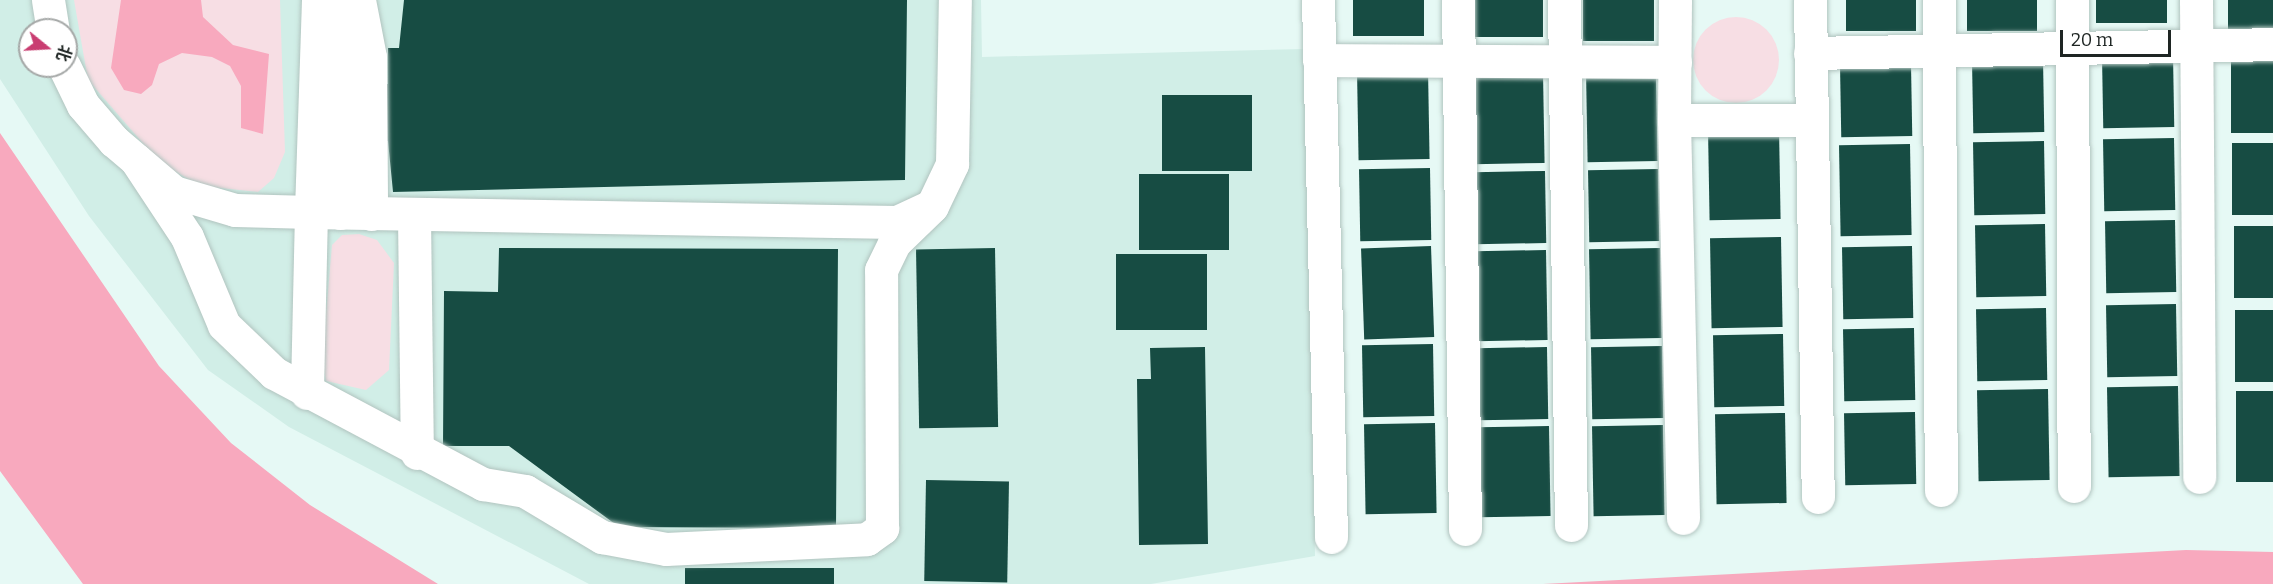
<!DOCTYPE html>
<meta charset="utf-8">
<style>
body{margin:0}
#map{position:relative;width:2273px;height:584px;overflow:hidden;background:#e6f9f5;font-family:Bitter,"Noto Sans SC",serif}
div>[style]{position:absolute}
.built>*{inset:0;background:#d1eee7}
.green>*{inset:0;background:#f7dee4}
.round{border-radius:50%}
.water>*{inset:0;background:#f8a9be}
.building>*{inset:0;background:#174c43;transform-origin:0 0}
.roads{filter:drop-shadow(0 0 2px #b1c4bf) drop-shadow(0 0 2px #b1c4bf)}
.minor>*{height:33px;margin:-16.5px;padding:0 16.5px;transform-origin:16.5px;border-radius:16.5px;background:#fff}
span{translate:-50% -50%;white-space:nowrap;text-align:center;line-height:1.15;-webkit-text-stroke:6px #fff;paint-order:stroke}
.north{position:absolute;left:18px;top:18px;width:60px;height:60px;box-sizing:border-box;background:#fff;border:2px solid #a5a8a7;border-radius:50%;rotate:108deg;font-size:16px;font-weight:700;line-height:24px;text-align:center;color:#1e2523}
.north::after{content:'';display:block;margin:auto;width:21px;height:27px;background:#c93d71;clip-path:polygon(50% 0,100% 100%,50% 72%,0 100%)}
.scale{position:absolute;left:2060px;top:30px;width:111px;height:27px;box-sizing:border-box;border:3px solid #1e2523;border-top:0;padding-left:8px;font-size:18px;line-height:21px;white-space:nowrap;color:#1e2523;-webkit-text-stroke:4px #fff;paint-order:stroke}
</style>
<div id="map">
<div class="built">
<i style="clip-path:polygon(evenodd,0 0,981px 0,982px 57px,1305px 49px,1315px 556px,1151px 584px,589px 584px,289px 427px,208px 370px,89px 216px,0 79px,0 0,30px 30px,66px 30px,66px 66px,30px 66px,30px 30px)"></i>
</div>
<div class="green">
<i style="clip-path:polygon(74px 0,280px 0,285px 152px,274px 178px,258px 192px,201px 186px,160px 163px,88px 80px)"></i>
<i class="round" style="left:1693px;top:17px;width:86px;height:86px"></i>
<i style="clip-path:polygon(359px 234px,377px 240px,394px 263px,389px 370px,366px 390px,326px 381px,322px 359px,332px 245px,342px 235px)"></i>
</div>
<div class="water">
<i style="clip-path:polygon(121px 0,201px 0,203px 17px,233px 45px,269px 54px,263px 134px,241px 128px,241px 86px,230px 66px,212px 57px,182px 53px,159px 64px,152px 85px,141px 94px,124px 90px,111px 68px)"></i>
<i style="clip-path:polygon(0 133px,159px 366px,231px 443px,310px 505px,438px 584px,83px 584px,0 471px)"></i>
<i style="clip-path:polygon(2186px 550px,2273px 552px,2273px 584px,1543px 584px)"></i>
</div>
<div class="building">
<i style="clip-path:polygon(404px 0,907px 0,905px 180px,393px 192px,388px 141px,357px 141px,358px 85px,388px 84px,388px 48px,399px 48px)"></i>
<i style="left:1353px;top:0;width:71px;height:36px"></i>
<i style="left:1472px;top:0;width:71px;height:37px"></i>
<i style="left:1583px;top:0;width:71px;height:41px"></i>
<i style="left:1846px;top:0;width:70px;height:31px"></i>
<i style="left:1967px;top:0;width:70px;height:31px"></i>
<i style="left:2096px;top:0;width:71px;height:23px"></i>
<i style="left:2228px;top:0;width:45px;height:30px"></i>
<i style="left:2173px;top:55px;width:72px;height:71px;rotate:89deg"></i>
<i style="left:2043px;top:59px;width:73px;height:71px;rotate:89deg"></i>
<i style="left:2273px;top:61px;width:72px;height:42px;rotate:90deg"></i>
<i style="left:1911px;top:64px;width:72px;height:71px;rotate:89deg"></i>
<i style="left:1428px;top:69px;width:90px;height:71px;rotate:89deg"></i>
<i style="left:1656px;top:71px;width:90px;height:70px;rotate:89deg"></i>
<i style="left:1543px;top:72px;width:91px;height:71px;rotate:89deg"></i>
<i style="left:1162px;top:95px;width:90px;height:76px"></i>
<i style="left:1779px;top:128px;width:91px;height:71px;rotate:89deg"></i>
<i style="left:2174px;top:138px;width:72px;height:71px;rotate:89deg"></i>
<i style="left:2044px;top:141px;width:73px;height:71px;rotate:89deg"></i>
<i style="left:2273px;top:143px;width:72px;height:41px;rotate:90deg"></i>
<i style="left:1910px;top:144px;width:91px;height:71px;rotate:89deg"></i>
<i style="left:1430px;top:168px;width:72px;height:71px;rotate:89deg"></i>
<i style="left:1658px;top:169px;width:72px;height:70px;rotate:89deg"></i>
<i style="left:1545px;top:171px;width:72px;height:71px;rotate:89deg"></i>
<i style="left:1229px;top:174px;width:76px;height:90px;rotate:90deg"></i>
<i style="left:2175px;top:220px;width:72px;height:70px;rotate:89deg"></i>
<i style="left:2045px;top:224px;width:72px;height:70px;rotate:89deg"></i>
<i style="left:2234px;top:226px;width:39px;height:72px"></i>
<i style="left:1781px;top:237px;width:90px;height:71px;rotate:89deg"></i>
<i style="left:1431px;top:246px;width:91px;height:70px;rotate:88deg"></i>
<i style="left:1912px;top:246px;width:72px;height:70px;rotate:89deg"></i>
<i style="clip-path:polygon(499px 248px,838px 249px,836px 528px,619px 527px,509px 446px,443px 446px,444px 291px,498px 292px)"></i>
<i style="left:995px;top:248px;width:179px;height:79px;rotate:89deg"></i>
<i style="left:1660px;top:248px;width:90px;height:71px;rotate:89deg"></i>
<i style="left:1546px;top:250px;width:90px;height:71px;rotate:89deg"></i>
<i style="left:1207px;top:254px;width:76px;height:91px;rotate:90deg"></i>
<i style="left:2176px;top:304px;width:72px;height:70px;rotate:89deg"></i>
<i style="left:2046px;top:308px;width:72px;height:70px;rotate:89deg"></i>
<i style="left:2273px;top:310px;width:72px;height:38px;rotate:90deg"></i>
<i style="left:1914px;top:328px;width:72px;height:71px;rotate:89deg"></i>
<i style="left:1783px;top:334px;width:72px;height:70px;rotate:89deg"></i>
<i style="left:1433px;top:344px;width:72px;height:71px;rotate:89deg"></i>
<i style="left:1662px;top:346px;width:72px;height:71px;rotate:89deg"></i>
<i style="clip-path:polygon(1205px 347px,1208px 544px,1139px 545px,1137px 379px,1151px 379px,1150px 348px)"></i>
<i style="left:1547px;top:347px;width:72px;height:70px;rotate:89deg"></i>
<i style="left:2178px;top:386px;width:90px;height:71px;rotate:89deg"></i>
<i style="left:2048px;top:389px;width:91px;height:71px;rotate:89deg"></i>
<i style="left:2273px;top:391px;width:91px;height:37px;rotate:90deg"></i>
<i style="left:1915px;top:412px;width:72px;height:71px;rotate:89deg"></i>
<i style="left:1785px;top:413px;width:90px;height:70px;rotate:89deg"></i>
<i style="left:1435px;top:423px;width:90px;height:71px;rotate:89deg"></i>
<i style="left:1663px;top:425px;width:90px;height:71px;rotate:89deg"></i>
<i style="left:1549px;top:426px;width:90px;height:71px;rotate:89deg"></i>
<i style="left:926px;top:480px;width:83px;height:101px;rotate:1deg"></i>
<i style="left:685px;top:568px;width:149px;height:16px"></i>
</div>
<div class="roads">
<div class="minor">
<i style="left:48px;top:0;width:30px;rotate:81deg"></i>
<i style="left:318px;top:0;width:212px;rotate:91.9deg"></i>
<i style="left:311px;top:212px;width:586px;rotate:0.98deg"></i>
<i style="left:897px;top:222px;width:38px;rotate:-25deg"></i>
<i style="left:932px;top:206px;width:47px;rotate:-64.5deg"></i>
<i style="left:952px;top:164px;width:164px;rotate:-89deg"></i>
<i style="left:340px;top:0;width:213px;rotate:90deg"></i>
<i style="left:359px;top:0;width:58px;rotate:79.1deg"></i>
<i style="left:370px;top:57px;width:157px;rotate:89.6deg"></i>
<i style="left:1318px;top:0;width:537px;rotate:88.61deg"></i>
<i style="left:1458px;top:0;width:529px;rotate:89.24deg"></i>
<i style="left:1564px;top:0;width:525px;rotate:89.24deg"></i>
<i style="left:1675px;top:0;width:120px;rotate:90.5deg"></i>
<i style="left:1674px;top:120px;width:136px"></i>
<i style="left:1810px;top:0;width:497px;rotate:89.1deg"></i>
<i style="left:1939px;top:0;width:490px;rotate:89.8deg"></i>
<i style="left:2072px;top:0;width:486px;rotate:89.8deg"></i>
<i style="left:2196px;top:0;width:477px;rotate:89.6deg"></i>
<i style="left:1810px;top:53px;width:463px;rotate:-1.1deg"></i>
<i style="left:1319px;top:60px;width:356px;rotate:0.3deg"></i>
<i style="left:64px;top:66px;width:43px;rotate:64deg"></i>
<i style="left:83px;top:105px;width:48px;rotate:49.3deg"></i>
<i style="left:114px;top:141px;width:79px;rotate:40.4deg"></i>
<i style="left:174px;top:192px;width:64px;rotate:16.4deg"></i>
<i style="left:235px;top:210px;width:76px;rotate:1.5deg"></i>
<i style="left:311px;top:212px;width:181px;rotate:91.3deg"></i>
<i style="left:1674px;top:120px;width:398px;rotate:88.7deg"></i>
<i style="left:136px;top:160px;width:92px;rotate:56.5deg"></i>
<i style="left:187px;top:237px;width:95px;rotate:67.2deg"></i>
<i style="left:224px;top:325px;width:69px;rotate:43.8deg"></i>
<i style="left:274px;top:373px;width:237px;rotate:28deg"></i>
<i style="left:483px;top:484px;width:43px;rotate:9.5deg"></i>
<i style="left:525px;top:491px;width:90px;rotate:30.9deg"></i>
<i style="left:602px;top:537px;width:65px;rotate:10.6deg"></i>
<i style="left:666px;top:549px;width:201px;rotate:-2.8deg"></i>
<i style="left:867px;top:539px;width:19px;rotate:-36deg"></i>
<i style="left:882px;top:528px;width:258px;rotate:-90.2deg"></i>
<i style="left:881px;top:270px;width:30px;rotate:-64deg"></i>
<i style="left:894px;top:243px;width:53px;rotate:-44.2deg"></i>
<i style="left:414px;top:216px;width:237px;rotate:89.3deg"></i>
</div>
</div>
<div class="north">北</div>
<div class="scale">20 m</div>
</div>
